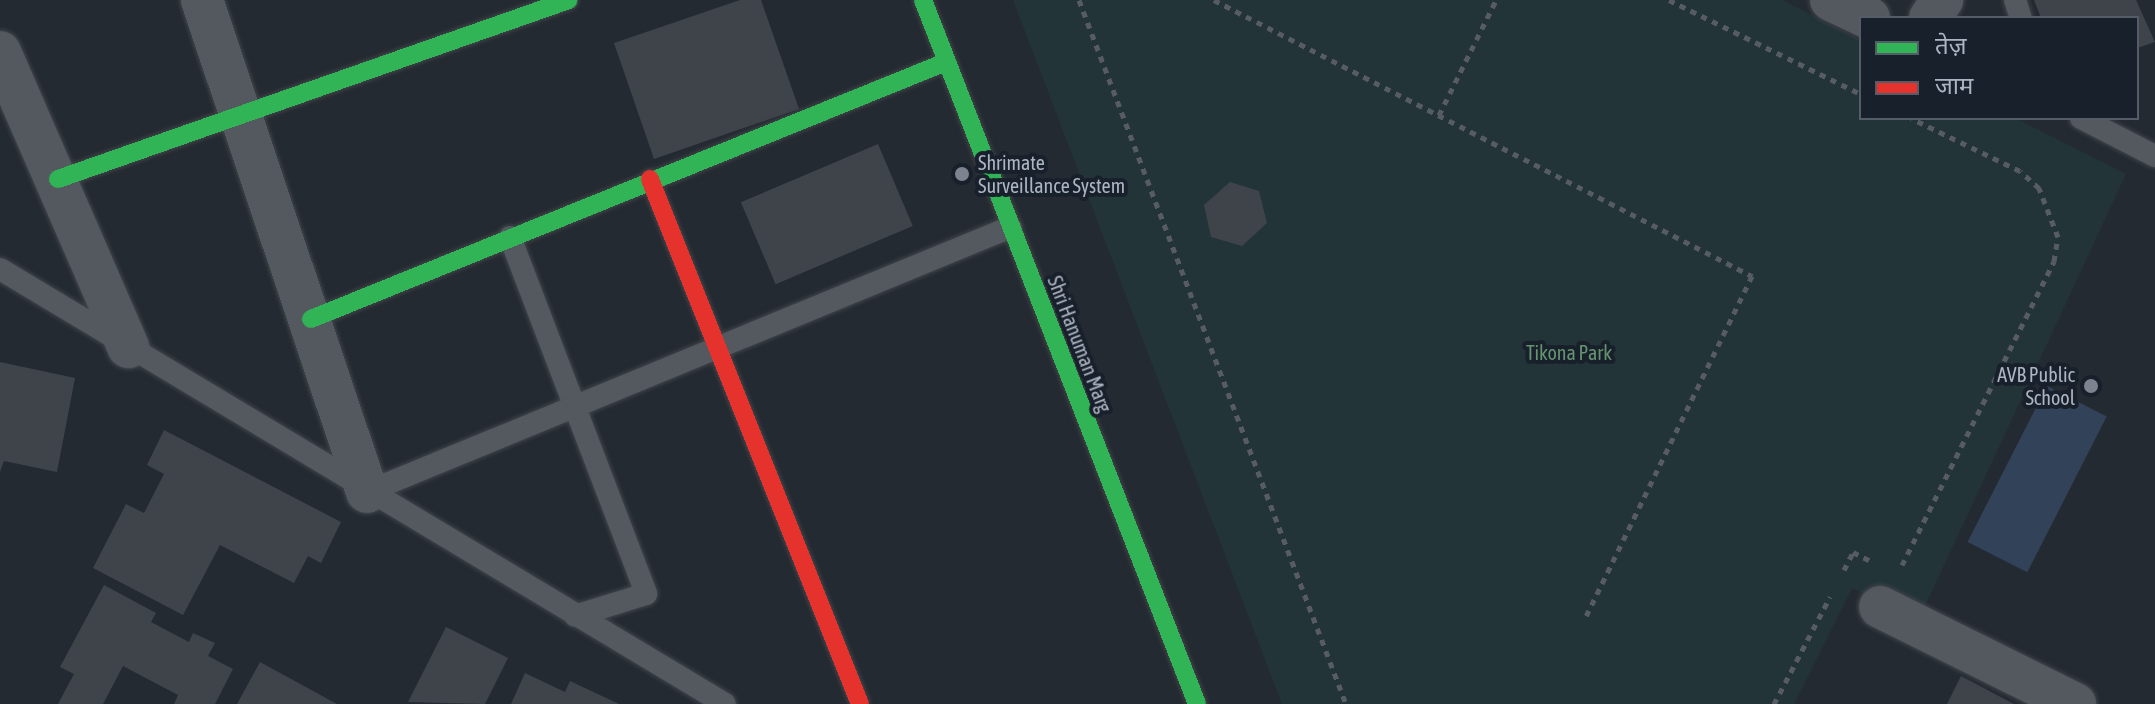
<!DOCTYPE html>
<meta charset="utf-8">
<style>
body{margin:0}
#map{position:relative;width:2155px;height:704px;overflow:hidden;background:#242a31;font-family:"Asap Condensed","Noto Sans Devanagari",sans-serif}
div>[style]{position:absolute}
.green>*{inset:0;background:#223437}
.water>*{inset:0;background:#324259;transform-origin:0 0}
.building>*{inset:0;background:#3f444b;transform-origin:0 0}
.path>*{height:5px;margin-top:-2.5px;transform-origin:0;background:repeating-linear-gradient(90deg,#575c63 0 6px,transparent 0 12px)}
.roads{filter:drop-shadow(0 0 2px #40444a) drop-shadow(0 0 2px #40444a)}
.lane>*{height:22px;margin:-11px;padding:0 11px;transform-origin:11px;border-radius:11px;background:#54585f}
.street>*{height:42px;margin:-21px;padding:0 21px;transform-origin:21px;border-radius:21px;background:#54585f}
.fast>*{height:18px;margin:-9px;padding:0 9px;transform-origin:9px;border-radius:9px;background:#30b455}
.jam>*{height:18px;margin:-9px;padding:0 9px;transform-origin:9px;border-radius:9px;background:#e5322d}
.dots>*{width:22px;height:22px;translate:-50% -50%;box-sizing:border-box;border:4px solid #18202b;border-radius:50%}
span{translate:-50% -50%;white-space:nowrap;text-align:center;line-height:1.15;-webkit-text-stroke:8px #18202b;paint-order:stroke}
.poi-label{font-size:20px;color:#adb5c3}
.left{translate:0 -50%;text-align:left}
.right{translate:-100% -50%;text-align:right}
.street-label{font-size:20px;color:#adb5c3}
.park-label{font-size:20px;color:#659370}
.legend{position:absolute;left:1859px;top:16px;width:280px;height:104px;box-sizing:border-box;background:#18202b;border:2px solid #545c68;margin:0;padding:10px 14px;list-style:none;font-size:24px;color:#adb5c3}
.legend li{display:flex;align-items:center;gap:16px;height:40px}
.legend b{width:40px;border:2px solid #545c68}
</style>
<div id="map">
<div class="green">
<i style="clip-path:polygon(1013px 0,1782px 0,1861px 40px,1861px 118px,2015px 118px,2126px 174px,1919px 619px,1852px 588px,1794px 704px,1282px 704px)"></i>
</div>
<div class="water">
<i style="left:2047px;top:386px;width:67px;height:175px;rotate:27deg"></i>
</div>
<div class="building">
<i style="clip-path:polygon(740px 0,761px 0,799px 109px,654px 159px,614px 43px)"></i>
<i style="clip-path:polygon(2034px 0,2136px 0,2155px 42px,2137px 48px,2137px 18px,2041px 18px)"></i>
<i style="left:878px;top:144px;width:89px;height:149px;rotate:67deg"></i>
<i style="clip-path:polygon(1230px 182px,1259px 191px,1267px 223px,1242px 246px,1211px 237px,1204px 205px)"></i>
<i style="clip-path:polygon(0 362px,75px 378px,57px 472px,4px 461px,0 472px)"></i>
<i style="clip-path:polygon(164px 430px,341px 522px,321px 563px,308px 556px,294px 583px,220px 545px,183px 615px,93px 568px,126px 504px,144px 513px,164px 474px,147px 465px)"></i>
<i style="clip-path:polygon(104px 585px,156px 613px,151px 622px,189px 642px,193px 633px,215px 643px,208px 656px,233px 669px,215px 704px,174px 704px,178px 695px,123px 666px,103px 704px,58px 704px,74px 674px,60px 667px)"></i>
<i style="clip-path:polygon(446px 627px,508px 658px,485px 704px,408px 702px)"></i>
<i style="clip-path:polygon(260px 662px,337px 704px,237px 704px)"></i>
<i style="clip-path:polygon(525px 673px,565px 692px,570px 681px,619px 704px,511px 704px)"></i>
<i style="clip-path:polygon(1961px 676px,2014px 704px,1947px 704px)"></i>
</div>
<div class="path">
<i style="left:1079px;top:0;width:753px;rotate:69.23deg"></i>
<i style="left:1214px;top:0;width:605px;rotate:27.16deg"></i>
<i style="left:1752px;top:276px;width:379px;rotate:116deg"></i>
<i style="left:1669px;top:0;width:214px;rotate:26.1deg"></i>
<i style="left:1439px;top:115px;width:128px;rotate:-63.6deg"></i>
<i style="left:1902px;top:565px;width:340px;rotate:-63.4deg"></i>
<i style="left:2054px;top:261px;width:24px;rotate:-81deg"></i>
<i style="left:2058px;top:237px;width:53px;rotate:-111.2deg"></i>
<i style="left:2039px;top:188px;width:25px;rotate:-138deg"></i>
<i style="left:2020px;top:171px;width:121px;rotate:-154.1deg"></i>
<i style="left:1844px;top:570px;width:20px;rotate:-63deg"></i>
<i style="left:1853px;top:552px;width:18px;rotate:27deg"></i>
<i style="left:1774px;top:704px;width:121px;rotate:-62.4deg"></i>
</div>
<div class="roads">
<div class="lane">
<i style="left:2015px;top:0;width:19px;rotate:72deg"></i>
<i style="left:2081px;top:118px;width:83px;rotate:27.2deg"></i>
<i style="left:510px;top:237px;width:382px;rotate:69.1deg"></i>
<i style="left:646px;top:594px;width:74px;rotate:162.8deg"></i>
<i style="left:0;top:269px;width:845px;rotate:30.96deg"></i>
<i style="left:367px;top:492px;width:696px;rotate:-22.37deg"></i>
</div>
<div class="street">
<i style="left:202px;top:0;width:519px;rotate:71.46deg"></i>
<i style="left:1831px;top:0;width:42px;rotate:25.3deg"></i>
<i style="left:1930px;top:18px;width:22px;rotate:-56deg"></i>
<i style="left:0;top:52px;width:322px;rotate:66.5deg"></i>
<i style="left:1880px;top:607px;width:218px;rotate:26.4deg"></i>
</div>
<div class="fast">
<i style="left:923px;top:0;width:755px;rotate:68.73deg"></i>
<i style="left:58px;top:179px;width:541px;rotate:-19.31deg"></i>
<i style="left:311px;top:319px;width:685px;rotate:-22.03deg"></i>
</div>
<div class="jam">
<i style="left:650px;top:179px;width:565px;rotate:68.2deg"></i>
</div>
</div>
<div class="dots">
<i style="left:962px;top:174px;background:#7d8490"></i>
<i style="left:2091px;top:386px;background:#7d8490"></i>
</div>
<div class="poi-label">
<span class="left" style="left:978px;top:174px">Shrimate<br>Surveillance System</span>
<span class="right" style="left:2075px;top:386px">AVB Public<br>School</span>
</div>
<div class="street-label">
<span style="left:1080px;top:344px;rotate:69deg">Shri Hanuman Marg</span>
</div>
<div class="park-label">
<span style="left:1569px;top:352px">Tikona Park</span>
</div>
<ul class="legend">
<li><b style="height:10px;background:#30b455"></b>तेज़</li>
<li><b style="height:10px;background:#e5322d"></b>जाम</li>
</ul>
</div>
